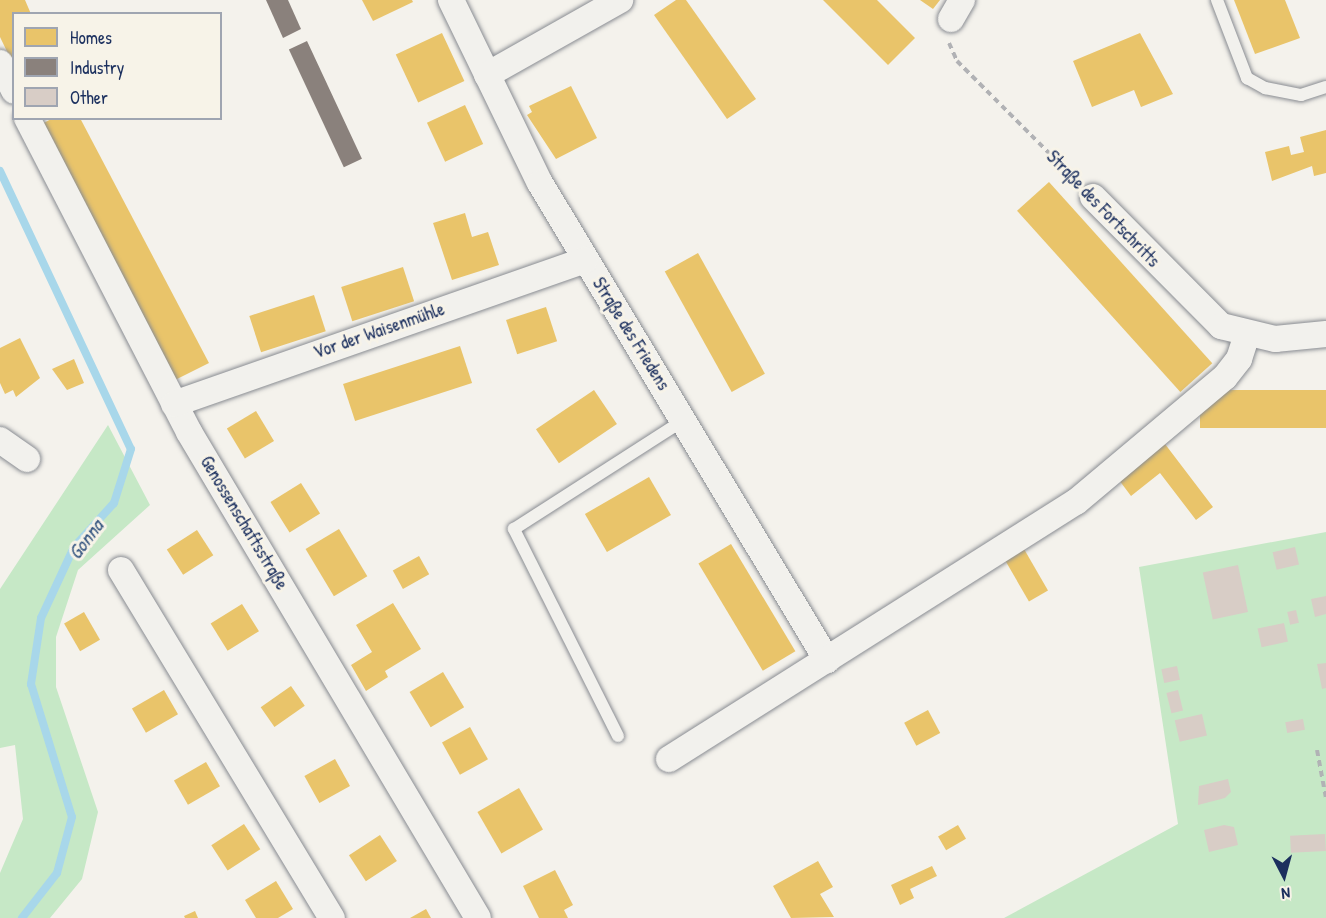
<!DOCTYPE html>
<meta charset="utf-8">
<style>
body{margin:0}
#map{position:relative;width:1326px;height:918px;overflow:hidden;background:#f4f2ec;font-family:"Patrick Hand",sans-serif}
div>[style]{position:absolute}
.green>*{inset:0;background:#c6e8c6}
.homes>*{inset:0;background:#e9c46a;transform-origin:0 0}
.industry>*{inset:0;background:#8a817c;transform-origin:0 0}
.stream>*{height:8px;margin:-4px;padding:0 4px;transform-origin:4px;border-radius:4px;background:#a8d7ea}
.building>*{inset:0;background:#d8cdc6;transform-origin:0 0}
.path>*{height:4px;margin-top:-2px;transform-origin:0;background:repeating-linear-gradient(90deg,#b1b2b5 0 6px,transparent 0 10.5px)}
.roads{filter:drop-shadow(0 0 2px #898c92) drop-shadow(0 0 2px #898c92)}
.service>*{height:12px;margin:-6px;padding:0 6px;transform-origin:6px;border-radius:6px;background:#f2f1ed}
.minor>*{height:26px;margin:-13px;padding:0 13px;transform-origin:13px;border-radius:13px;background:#f2f1ed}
span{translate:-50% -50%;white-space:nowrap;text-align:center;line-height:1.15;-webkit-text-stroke:6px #f7f3e8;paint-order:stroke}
.street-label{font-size:18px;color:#1b2f5e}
.water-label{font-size:20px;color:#365681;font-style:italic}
.legend{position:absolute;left:12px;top:12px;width:210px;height:108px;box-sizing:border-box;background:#f7f3e8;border:2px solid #9fa5b1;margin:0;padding:8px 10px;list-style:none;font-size:18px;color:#1b2f5e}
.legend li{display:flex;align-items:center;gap:12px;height:30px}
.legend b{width:30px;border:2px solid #9fa5b1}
.north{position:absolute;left:1254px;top:846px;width:60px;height:60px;-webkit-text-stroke:4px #f7f3e8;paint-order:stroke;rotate:174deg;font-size:16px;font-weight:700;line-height:24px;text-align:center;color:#1b2f5e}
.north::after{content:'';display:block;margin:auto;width:21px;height:27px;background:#1b2f5e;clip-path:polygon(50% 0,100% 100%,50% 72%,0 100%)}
</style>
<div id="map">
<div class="green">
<i style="clip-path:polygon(108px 425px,150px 505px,78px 570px,56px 637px,56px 687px,98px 812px,82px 879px,50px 918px,0 918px,0 873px,23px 819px,15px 745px,0 748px,0 589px)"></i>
<i style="clip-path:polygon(1326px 532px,1326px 918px,1004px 918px,1178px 824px,1139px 567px)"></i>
</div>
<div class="homes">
<i style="clip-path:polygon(0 0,25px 0,31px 14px,14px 14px,14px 66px,0 37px)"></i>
<i style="clip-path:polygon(362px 0,412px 0,413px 2px,373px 21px)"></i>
<i style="clip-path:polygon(676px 0,686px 0,756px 99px,727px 119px,654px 15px)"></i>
<i style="clip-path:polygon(823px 0,877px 0,915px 38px,888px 65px)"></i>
<i style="clip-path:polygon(920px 0,940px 0,933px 9px)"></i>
<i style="clip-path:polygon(1234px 0,1285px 0,1300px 38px,1255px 54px)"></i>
<i style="left:442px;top:33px;width:53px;height:51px;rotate:65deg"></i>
<i style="clip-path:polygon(1140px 33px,1173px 94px,1141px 107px,1134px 90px,1092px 107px,1073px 61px)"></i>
<i style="clip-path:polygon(571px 86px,597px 138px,556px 159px,527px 115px,532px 112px,529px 106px)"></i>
<i style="left:465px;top:105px;width:43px;height:42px;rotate:65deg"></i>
<i style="clip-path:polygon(53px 118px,80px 118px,209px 363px,175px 380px,40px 125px)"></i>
<i style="clip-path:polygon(1326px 130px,1326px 173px,1314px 176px,1312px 166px,1272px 181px,1265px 152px,1289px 146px,1291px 155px,1304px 152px,1300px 137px)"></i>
<i style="left:1049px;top:182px;width:244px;height:43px;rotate:48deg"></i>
<i style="clip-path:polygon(465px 213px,472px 237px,488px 232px,499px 265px,452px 280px,433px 223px)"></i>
<i style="left:698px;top:253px;width:138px;height:38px;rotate:61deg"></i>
<i style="left:403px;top:267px;width:36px;height:65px;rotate:72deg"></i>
<i style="left:314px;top:295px;width:38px;height:68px;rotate:72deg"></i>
<i style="left:546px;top:307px;width:36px;height:42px;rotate:72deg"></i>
<i style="clip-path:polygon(20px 338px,40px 378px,16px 397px,13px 390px,5px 394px,0 383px,0 348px)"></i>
<i style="left:460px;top:346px;width:39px;height:123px;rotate:72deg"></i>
<i style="clip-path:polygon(74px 359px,84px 383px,67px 390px,52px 369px)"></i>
<i style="left:594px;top:390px;width:41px;height:70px;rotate:56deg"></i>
<i style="left:1326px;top:390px;width:38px;height:126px;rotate:90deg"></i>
<i style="left:256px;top:411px;width:35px;height:34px;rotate:59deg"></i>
<i style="clip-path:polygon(1165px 444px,1213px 507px,1196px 520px,1160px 473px,1131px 496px,1119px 480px)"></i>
<i style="left:649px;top:477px;width:44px;height:74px;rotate:60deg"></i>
<i style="left:301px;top:483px;width:36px;height:36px;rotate:58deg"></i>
<i style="left:339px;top:529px;width:55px;height:39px;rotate:59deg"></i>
<i style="left:197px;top:530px;width:30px;height:36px;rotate:57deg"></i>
<i style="left:731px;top:544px;width:125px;height:38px;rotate:59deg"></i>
<i style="left:1024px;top:549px;width:48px;height:22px;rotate:60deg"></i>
<i style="left:419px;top:556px;width:21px;height:30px;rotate:61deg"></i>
<i style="clip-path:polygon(393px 603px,421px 649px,385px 671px,388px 677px,366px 691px,351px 665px,372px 652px,356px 625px)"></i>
<i style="left:242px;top:604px;width:32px;height:37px;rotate:58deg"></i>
<i style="left:84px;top:612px;width:32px;height:23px;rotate:60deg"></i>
<i style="left:443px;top:672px;width:41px;height:39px;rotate:59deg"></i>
<i style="left:291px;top:686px;width:24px;height:37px;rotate:55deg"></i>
<i style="left:164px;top:690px;width:28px;height:37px;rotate:60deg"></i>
<i style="left:928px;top:710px;width:26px;height:27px;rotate:62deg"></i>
<i style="left:470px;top:727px;width:37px;height:32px;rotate:61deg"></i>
<i style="left:335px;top:759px;width:31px;height:35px;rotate:61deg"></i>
<i style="left:206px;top:762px;width:28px;height:37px;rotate:60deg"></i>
<i style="left:519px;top:788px;width:48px;height:48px;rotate:60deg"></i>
<i style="left:244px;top:824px;width:30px;height:39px;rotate:57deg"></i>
<i style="left:958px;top:825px;width:16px;height:23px;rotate:60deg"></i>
<i style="left:380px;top:835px;width:31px;height:37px;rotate:57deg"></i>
<i style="clip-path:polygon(818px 861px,833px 887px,820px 894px,834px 917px,791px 918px,773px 886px)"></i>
<i style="clip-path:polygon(932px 866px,937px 876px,910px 889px,914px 898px,900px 905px,891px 885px)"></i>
<i style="clip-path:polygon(555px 870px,573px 905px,564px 910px,568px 918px,539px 918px,523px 886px)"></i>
<i style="clip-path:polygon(276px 881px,293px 909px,278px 918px,256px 918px,245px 900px)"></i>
<i style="clip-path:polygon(426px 909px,431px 918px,410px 918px)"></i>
<i style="clip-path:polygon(195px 911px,198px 918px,185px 918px,184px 916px)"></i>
</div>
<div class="industry">
<i style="clip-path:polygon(266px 0,288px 0,301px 29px,283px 38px)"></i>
<i style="left:307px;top:41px;width:130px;height:20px;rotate:65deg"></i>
</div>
<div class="stream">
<i style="left:0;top:171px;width:307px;rotate:64.8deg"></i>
<i style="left:131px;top:449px;width:57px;rotate:107.5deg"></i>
<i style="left:114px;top:503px;width:59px;rotate:132.3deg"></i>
<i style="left:74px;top:547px;width:78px;rotate:114.9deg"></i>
<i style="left:41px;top:618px;width:67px;rotate:98.6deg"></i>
<i style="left:31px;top:684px;width:139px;rotate:72.9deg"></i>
<i style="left:72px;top:817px;width:58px;rotate:105deg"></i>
<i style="left:57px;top:873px;width:57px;rotate:127.9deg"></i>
</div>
<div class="building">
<i style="left:1295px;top:547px;width:18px;height:23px;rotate:77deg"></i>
<i style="left:1238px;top:565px;width:48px;height:36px;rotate:78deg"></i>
<i style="clip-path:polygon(1326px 596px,1326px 614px,1315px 617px,1311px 599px)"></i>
<i style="left:1296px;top:610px;width:13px;height:9px;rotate:77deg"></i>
<i style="left:1284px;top:623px;width:19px;height:27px;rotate:78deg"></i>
<i style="clip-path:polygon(1326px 663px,1326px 688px,1322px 689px,1317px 664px)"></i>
<i style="left:1177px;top:666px;width:14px;height:16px;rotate:78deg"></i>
<i style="left:1178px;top:690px;width:21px;height:12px;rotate:76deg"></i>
<i style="left:1202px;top:714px;width:22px;height:28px;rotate:77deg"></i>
<i style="left:1303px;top:719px;width:11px;height:18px;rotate:80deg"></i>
<i style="clip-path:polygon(1228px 779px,1231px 792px,1225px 798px,1198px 805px,1199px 786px)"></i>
<i style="clip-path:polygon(1224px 825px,1234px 827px,1238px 845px,1209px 852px,1204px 830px)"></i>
<i style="left:1325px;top:834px;width:17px;height:35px;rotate:87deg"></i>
</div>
<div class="path">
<i style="left:949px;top:43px;width:20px;rotate:66deg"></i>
<i style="left:957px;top:61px;width:168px;rotate:45deg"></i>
<i style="left:1317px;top:750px;width:49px;rotate:79.4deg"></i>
</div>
<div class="roads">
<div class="service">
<i style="left:1217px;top:0;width:84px;rotate:69deg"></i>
<i style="left:1247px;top:78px;width:21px;rotate:29deg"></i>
<i style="left:1265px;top:88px;width:37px;rotate:11deg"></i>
<i style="left:1301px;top:95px;width:26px;rotate:-18deg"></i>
<i style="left:618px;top:736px;width:232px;rotate:-116.7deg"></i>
<i style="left:514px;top:529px;width:202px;rotate:-32.7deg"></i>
</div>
<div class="minor">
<i style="left:451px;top:0;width:203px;rotate:64.1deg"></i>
<i style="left:540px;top:183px;width:557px;rotate:58.97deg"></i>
<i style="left:951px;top:19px;width:22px;rotate:-60deg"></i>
<i style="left:0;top:63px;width:31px;rotate:63deg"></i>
<i style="left:487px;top:75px;width:153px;rotate:-29.4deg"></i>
<i style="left:27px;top:118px;width:353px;rotate:62.7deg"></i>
<i style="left:189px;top:432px;width:565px;rotate:59.26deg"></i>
<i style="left:1093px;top:197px;width:182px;rotate:45.2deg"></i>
<i style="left:1221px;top:326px;width:56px;rotate:13.5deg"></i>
<i style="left:1275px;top:339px;width:51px;rotate:-5.6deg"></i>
<i style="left:174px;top:404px;width:435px;rotate:-19.3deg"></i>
<i style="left:0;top:440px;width:33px;rotate:35deg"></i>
<i style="left:121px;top:570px;width:407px;rotate:58.8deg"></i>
<i style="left:669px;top:759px;width:481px;rotate:-32.3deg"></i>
<i style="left:1076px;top:502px;width:194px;rotate:-40deg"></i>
<i style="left:1225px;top:377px;width:23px;rotate:-52deg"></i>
<i style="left:1239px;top:359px;width:25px;rotate:-72deg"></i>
</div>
</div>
<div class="street-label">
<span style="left:1103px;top:209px;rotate:46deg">Straße des Fortschritts</span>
<span style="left:379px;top:331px;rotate:-19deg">Vor der Waisenmühle</span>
<span style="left:631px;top:334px;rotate:58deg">Straße des Friedens</span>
<span style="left:244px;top:523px;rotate:59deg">Genossenschaftsstraße</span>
</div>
<div class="water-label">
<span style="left:85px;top:539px;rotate:-53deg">Gonna</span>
</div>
<ul class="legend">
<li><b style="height:16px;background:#e9c46a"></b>Homes</li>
<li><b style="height:16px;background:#8a817c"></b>Industry</li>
<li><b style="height:16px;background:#d8cdc6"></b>Other</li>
</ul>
<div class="north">N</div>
</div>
